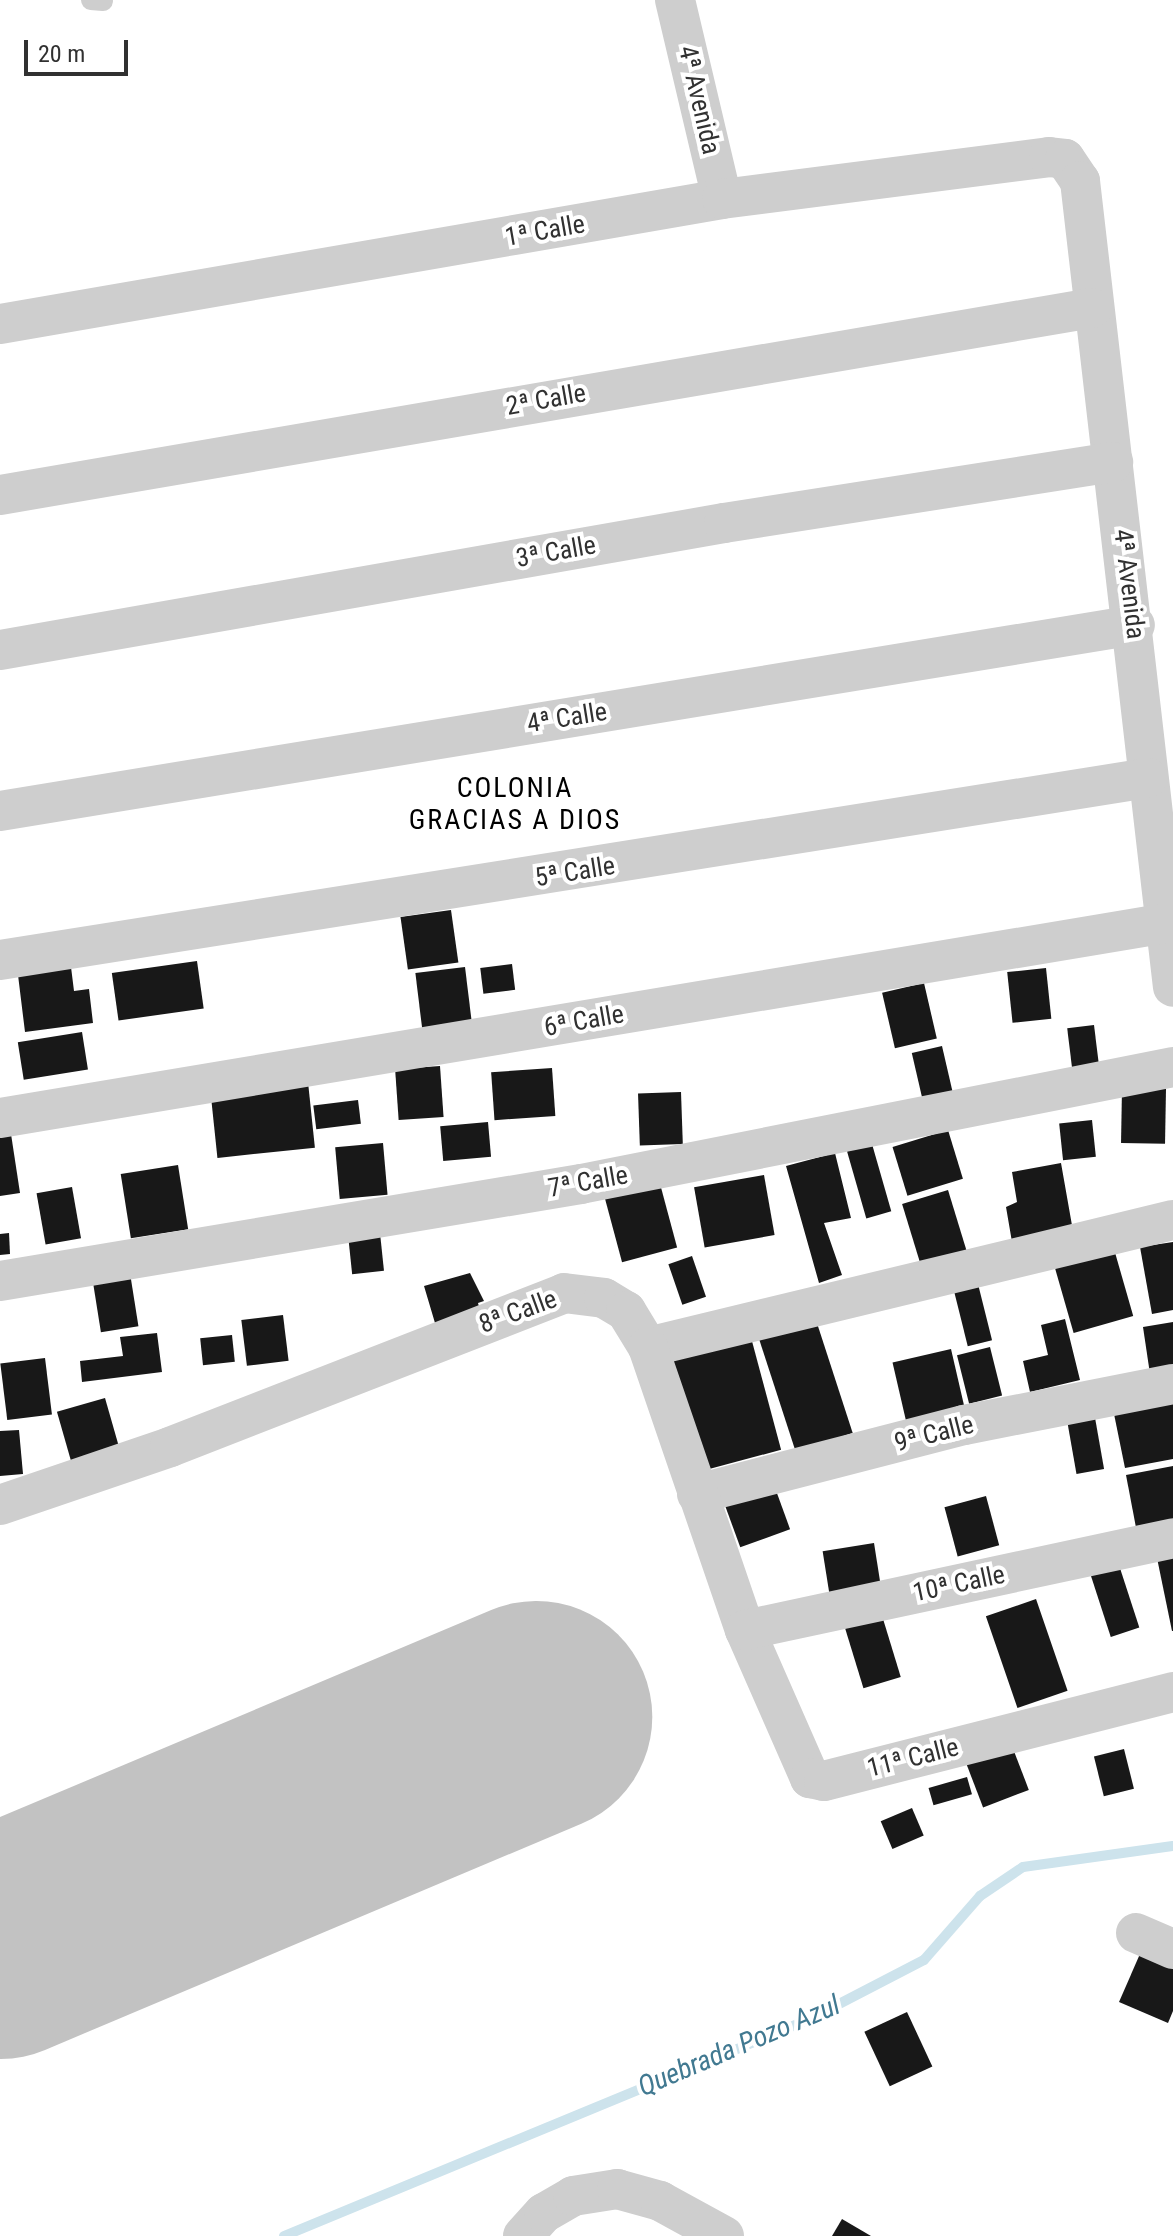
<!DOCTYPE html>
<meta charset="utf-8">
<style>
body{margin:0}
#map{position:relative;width:1173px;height:2236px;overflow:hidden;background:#fff;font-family:"Roboto Condensed",sans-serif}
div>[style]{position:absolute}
.stream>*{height:10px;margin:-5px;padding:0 5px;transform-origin:5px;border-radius:5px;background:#cde3ec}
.runway>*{height:232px;margin:-116px;padding:0 116px;transform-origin:116px;border-radius:116px;background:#c2c2c2}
.building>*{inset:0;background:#181818;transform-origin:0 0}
.service>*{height:20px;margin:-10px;padding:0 10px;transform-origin:10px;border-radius:10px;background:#cecece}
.minor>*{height:40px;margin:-20px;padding:0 20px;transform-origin:20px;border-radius:20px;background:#cecece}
span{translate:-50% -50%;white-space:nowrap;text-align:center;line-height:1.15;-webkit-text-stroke:8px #fff;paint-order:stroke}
.street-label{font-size:26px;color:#313131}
.neighbourhood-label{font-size:28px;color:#000;letter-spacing:2px}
.water-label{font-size:28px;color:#417991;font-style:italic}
.scale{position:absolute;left:24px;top:40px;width:104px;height:36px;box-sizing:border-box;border:4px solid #313131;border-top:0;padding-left:10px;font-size:24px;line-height:28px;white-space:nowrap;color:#313131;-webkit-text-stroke:6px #fff;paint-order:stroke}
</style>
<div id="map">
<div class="stream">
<i style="left:284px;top:2236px;width:571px;rotate:-22.43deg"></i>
<i style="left:812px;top:2018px;width:126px;rotate:-27.4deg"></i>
<i style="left:924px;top:1960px;width:85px;rotate:-48.8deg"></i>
<i style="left:980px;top:1896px;width:52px;rotate:-34deg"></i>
<i style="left:1023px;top:1867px;width:151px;rotate:-8deg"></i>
</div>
<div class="runway">
<i style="left:0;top:1943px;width:582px;rotate:-22.86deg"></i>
</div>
<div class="building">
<i style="left:451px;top:910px;width:53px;height:51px;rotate:82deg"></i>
<i style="left:197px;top:961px;width:48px;height:86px;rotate:82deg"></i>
<i style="left:512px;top:964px;width:26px;height:32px;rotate:83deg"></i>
<i style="clip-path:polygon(71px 967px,74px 991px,89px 989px,93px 1023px,25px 1032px,18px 975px)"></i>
<i style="left:465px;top:967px;width:60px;height:50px;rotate:83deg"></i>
<i style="left:1046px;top:968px;width:51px;height:39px;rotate:84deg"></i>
<i style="left:924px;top:983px;width:57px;height:43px;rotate:77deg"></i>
<i style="left:1094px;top:1025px;width:43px;height:27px;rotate:83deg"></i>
<i style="left:82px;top:1032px;width:38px;height:65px;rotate:81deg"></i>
<i style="left:942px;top:1046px;width:47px;height:31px;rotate:77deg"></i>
<i style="left:440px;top:1066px;width:51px;height:45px;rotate:86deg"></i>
<i style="left:552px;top:1068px;width:48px;height:61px;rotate:86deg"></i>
<i style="left:308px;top:1082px;width:66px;height:98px;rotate:84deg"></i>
<i style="left:1122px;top:1088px;width:44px;height:55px;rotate:1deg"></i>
<i style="left:681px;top:1092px;width:52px;height:43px;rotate:88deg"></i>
<i style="left:358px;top:1100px;width:24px;height:45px;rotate:83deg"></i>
<i style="left:1092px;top:1120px;width:37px;height:33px;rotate:84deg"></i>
<i style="left:488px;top:1122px;width:35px;height:48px;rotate:85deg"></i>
<i style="left:948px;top:1130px;width:51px;height:58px;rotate:73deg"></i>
<i style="clip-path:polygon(11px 1134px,20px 1193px,0 1196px,0 1136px)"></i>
<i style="left:383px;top:1143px;width:52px;height:48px;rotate:85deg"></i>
<i style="left:872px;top:1144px;width:70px;height:26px;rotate:74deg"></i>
<i style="clip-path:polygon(835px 1153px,851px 1218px,824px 1223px,842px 1275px,819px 1283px,786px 1166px)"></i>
<i style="clip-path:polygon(1061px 1163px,1073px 1231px,1012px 1242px,1006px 1207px,1017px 1202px,1012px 1172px)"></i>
<i style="left:178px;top:1165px;width:65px;height:58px;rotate:81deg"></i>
<i style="left:764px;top:1175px;width:61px;height:71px;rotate:80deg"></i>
<i style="left:659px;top:1180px;width:70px;height:57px;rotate:75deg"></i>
<i style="left:72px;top:1187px;width:52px;height:36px;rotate:80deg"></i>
<i style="left:948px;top:1190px;width:63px;height:48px;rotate:73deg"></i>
<i style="clip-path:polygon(9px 1233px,10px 1254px,0 1255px,0 1234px)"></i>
<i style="left:380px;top:1233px;width:38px;height:32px;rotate:84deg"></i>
<i style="left:1112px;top:1242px;width:77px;height:62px;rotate:74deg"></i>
<i style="clip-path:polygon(1173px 1242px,1173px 1310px,1152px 1314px,1140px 1247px)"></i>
<i style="left:692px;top:1256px;width:43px;height:25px;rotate:71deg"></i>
<i style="left:130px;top:1273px;width:54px;height:38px;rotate:81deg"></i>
<i style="clip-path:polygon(470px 1273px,484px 1301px,478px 1303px,480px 1310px,435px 1323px,424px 1286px)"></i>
<i style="left:978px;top:1284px;width:58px;height:25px;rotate:76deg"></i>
<i style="left:283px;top:1315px;width:46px;height:42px;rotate:83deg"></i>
<i style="left:815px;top:1317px;width:122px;height:60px;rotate:72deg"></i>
<i style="clip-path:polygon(1065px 1319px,1080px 1380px,1030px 1392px,1023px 1361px,1048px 1355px,1041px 1325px)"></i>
<i style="clip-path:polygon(1173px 1322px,1173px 1370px,1150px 1374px,1143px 1327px)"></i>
<i style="left:749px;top:1330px;width:124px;height:85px;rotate:75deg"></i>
<i style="clip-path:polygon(157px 1333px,162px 1372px,82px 1382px,80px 1361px,123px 1356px,120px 1337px)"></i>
<i style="left:232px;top:1335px;width:27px;height:32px;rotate:84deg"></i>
<i style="left:990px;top:1347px;width:50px;height:34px;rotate:76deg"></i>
<i style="left:951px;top:1349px;width:65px;height:60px;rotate:77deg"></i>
<i style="left:45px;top:1358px;width:57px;height:45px;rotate:83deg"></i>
<i style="clip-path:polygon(1173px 1396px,1173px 1459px,1125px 1468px,1113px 1409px)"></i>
<i style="left:105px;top:1398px;width:54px;height:50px;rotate:74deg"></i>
<i style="left:1094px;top:1412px;width:58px;height:28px;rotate:80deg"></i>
<i style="clip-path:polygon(19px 1430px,23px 1474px,0 1476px,0 1431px)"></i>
<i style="clip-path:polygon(1173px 1466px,1173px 1532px,1138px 1538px,1126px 1475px)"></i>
<i style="left:774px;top:1485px;width:47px;height:53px;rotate:70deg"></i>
<i style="left:986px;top:1496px;width:51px;height:43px;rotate:75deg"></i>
<i style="left:874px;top:1543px;width:47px;height:52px;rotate:81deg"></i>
<i style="clip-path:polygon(1173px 1555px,1173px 1631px,1172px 1631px,1157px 1558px)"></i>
<i style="left:1118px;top:1562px;width:69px;height:30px;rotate:72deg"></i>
<i style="left:1036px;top:1599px;width:97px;height:53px;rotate:71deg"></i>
<i style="left:880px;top:1609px;width:71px;height:39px;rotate:73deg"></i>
<i style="left:1012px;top:1746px;width:47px;height:49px;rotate:69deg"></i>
<i style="left:1124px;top:1749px;width:41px;height:31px;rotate:76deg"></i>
<i style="left:967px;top:1777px;width:18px;height:40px;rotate:74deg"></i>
<i style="left:912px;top:1808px;width:30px;height:34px;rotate:67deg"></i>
<i style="clip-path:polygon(1143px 1947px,1173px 1960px,1173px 2011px,1168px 2023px,1119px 2002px)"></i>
<i style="left:907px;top:2012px;width:60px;height:47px;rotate:65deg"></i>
<i style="clip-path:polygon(842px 2219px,871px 2236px,832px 2236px)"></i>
</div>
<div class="service">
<i style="left:91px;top:0;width:12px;rotate:5deg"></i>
</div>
<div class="minor">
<i style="left:675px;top:0;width:204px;rotate:76.7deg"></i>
<i style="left:0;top:324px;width:733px;rotate:-9.82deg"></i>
<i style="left:722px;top:199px;width:330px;rotate:-7.3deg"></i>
<i style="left:1049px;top:157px;width:16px;rotate:7deg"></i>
<i style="left:1065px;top:159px;width:27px;rotate:56deg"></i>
<i style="left:1080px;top:181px;width:811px;rotate:83.42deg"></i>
<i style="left:0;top:495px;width:1108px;rotate:-9.72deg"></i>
<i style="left:0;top:650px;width:735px;rotate:-9.95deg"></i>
<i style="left:724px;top:523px;width:394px;rotate:-8.9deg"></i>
<i style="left:0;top:811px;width:1150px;rotate:-9.31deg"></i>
<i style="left:0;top:960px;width:1162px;rotate:-9.01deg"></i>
<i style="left:0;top:1118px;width:1183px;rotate:-9.49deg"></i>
<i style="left:0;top:1281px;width:589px;rotate:-9.48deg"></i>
<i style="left:581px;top:1184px;width:603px;rotate:-11.18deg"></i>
<i style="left:648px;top:1347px;width:540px;rotate:-13.6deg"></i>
<i style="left:697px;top:1494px;width:276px;rotate:-14.5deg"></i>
<i style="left:964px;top:1425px;width:213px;rotate:-11.1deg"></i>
<i style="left:0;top:1505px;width:180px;rotate:-18.8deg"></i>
<i style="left:170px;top:1447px;width:423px;rotate:-21.3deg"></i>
<i style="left:564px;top:1293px;width:40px;rotate:7.1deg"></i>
<i style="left:604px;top:1298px;width:26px;rotate:31deg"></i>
<i style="left:626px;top:1311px;width:42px;rotate:58.6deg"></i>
<i style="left:648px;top:1347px;width:299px;rotate:71.1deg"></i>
<i style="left:745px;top:1630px;width:162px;rotate:66.3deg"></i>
<i style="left:810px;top:1778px;width:14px;rotate:12deg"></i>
<i style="left:824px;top:1781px;width:360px;rotate:-14.3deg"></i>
<i style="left:745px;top:1630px;width:438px;rotate:-12.1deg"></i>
<i style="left:1136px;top:1933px;width:40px;rotate:23.4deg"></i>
<i style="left:523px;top:2236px;width:31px;rotate:-48deg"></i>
<i style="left:544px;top:2213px;width:34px;rotate:-30deg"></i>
<i style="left:573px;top:2196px;width:45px;rotate:-9deg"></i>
<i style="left:617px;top:2189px;width:45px;rotate:15.6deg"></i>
<i style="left:660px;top:2201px;width:73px;rotate:28.7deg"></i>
</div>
<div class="street-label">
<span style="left:699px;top:100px;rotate:77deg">4ª Avenida</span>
<span style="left:545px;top:231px;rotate:-10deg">1ª Calle</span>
<span style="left:546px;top:400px;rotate:-10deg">2ª Calle</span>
<span style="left:556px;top:552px;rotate:-10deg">3ª Calle</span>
<span style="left:1129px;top:584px;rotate:83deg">4ª Avenida</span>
<span style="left:567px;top:718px;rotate:-9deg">4ª Calle</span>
<span style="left:575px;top:872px;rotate:-9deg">5ª Calle</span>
<span style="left:584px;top:1021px;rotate:-10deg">6ª Calle</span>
<span style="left:588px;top:1182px;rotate:-10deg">7ª Calle</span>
<span style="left:518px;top:1312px;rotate:-20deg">8ª Calle</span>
<span style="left:934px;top:1434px;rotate:-14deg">9ª Calle</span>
<span style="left:959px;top:1584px;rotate:-12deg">10ª Calle</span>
<span style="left:913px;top:1758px;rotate:-14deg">11ª Calle</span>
</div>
<div class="neighbourhood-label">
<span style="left:515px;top:804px">COLONIA<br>GRACIAS A DIOS</span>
</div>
<div class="water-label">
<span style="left:739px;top:2046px;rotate:-23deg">Quebrada Pozo Azul</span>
</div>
<div class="scale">20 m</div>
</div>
